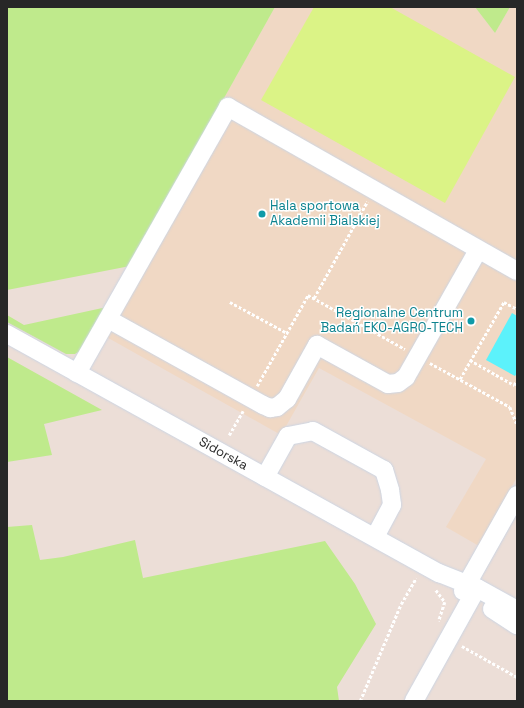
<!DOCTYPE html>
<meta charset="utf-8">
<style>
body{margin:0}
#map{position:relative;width:524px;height:708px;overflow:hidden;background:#ecded7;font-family:"Space Grotesk",sans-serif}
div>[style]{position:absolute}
.education>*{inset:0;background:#f0d8c4}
.green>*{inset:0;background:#bfea8c}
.pitch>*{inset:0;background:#dbf386}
.water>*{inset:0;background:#5cf2fb}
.path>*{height:2.5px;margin-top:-1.25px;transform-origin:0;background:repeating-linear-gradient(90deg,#fff 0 3px,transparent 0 5px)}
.roads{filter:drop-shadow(0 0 1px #ccd5e3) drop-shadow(0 0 1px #ccd5e3)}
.minor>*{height:18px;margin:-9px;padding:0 9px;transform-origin:9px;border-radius:9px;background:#fff}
.dots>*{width:11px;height:11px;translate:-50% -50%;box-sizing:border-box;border:2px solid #fff;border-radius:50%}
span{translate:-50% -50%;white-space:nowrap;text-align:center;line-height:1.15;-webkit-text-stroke:3px #fff;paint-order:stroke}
.culture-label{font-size:13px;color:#0d838f}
.left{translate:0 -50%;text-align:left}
.right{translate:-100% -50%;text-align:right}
.street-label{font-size:13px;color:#272727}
.frame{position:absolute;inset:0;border:8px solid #272727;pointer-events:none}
</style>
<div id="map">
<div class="education">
<i style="clip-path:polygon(275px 7px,475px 7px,495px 33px,510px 7px,517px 8px,517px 477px,479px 546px,446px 527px,486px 459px,319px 368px,281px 435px,94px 330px)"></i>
</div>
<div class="green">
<i style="clip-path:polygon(7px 7px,275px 7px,130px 266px,7px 290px)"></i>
<i style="clip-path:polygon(475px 7px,510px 7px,495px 33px)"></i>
<i style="clip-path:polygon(107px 307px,82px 350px,75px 354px,66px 354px,7px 322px,7px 315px,24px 325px)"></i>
<i style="clip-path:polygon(7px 357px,102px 410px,44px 424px,52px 455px,7px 462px)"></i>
<i style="clip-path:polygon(32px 525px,40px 560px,63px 557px,135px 540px,143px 578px,325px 541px,355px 584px,376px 624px,337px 687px,339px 701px,7px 701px,7px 527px)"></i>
</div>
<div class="pitch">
<i style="clip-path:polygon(314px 7px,390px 7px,515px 77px,445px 203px,261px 100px)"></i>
</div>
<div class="water">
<i style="clip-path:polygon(512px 313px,517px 316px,517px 373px,515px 376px,486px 360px)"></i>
</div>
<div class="path">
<i style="left:314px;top:298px;width:110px;rotate:-61.1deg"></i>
<i style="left:230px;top:302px;width:65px;rotate:28.5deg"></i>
<i style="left:470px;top:360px;width:51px;rotate:29.6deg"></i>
<i style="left:514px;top:385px;width:6px;rotate:-59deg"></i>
<i style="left:430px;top:363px;width:91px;rotate:28.8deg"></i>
<i style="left:510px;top:407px;width:18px;rotate:68deg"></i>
<i style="left:460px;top:379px;width:89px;rotate:-60.3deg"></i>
<i style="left:504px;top:302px;width:15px;rotate:28deg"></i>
<i style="left:257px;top:386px;width:104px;rotate:-60.7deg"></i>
<i style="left:308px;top:295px;width:111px;rotate:29.1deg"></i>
<i style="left:229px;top:435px;width:28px;rotate:-60deg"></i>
<i style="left:436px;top:590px;width:15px;rotate:53deg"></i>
<i style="left:445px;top:602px;width:20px;rotate:108deg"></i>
<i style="left:462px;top:646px;width:63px;rotate:29.4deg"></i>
<i style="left:360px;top:701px;width:105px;rotate:-67.1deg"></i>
<i style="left:401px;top:604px;width:30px;rotate:-60deg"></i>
</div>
<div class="roads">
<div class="minor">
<i style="left:108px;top:319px;width:177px;rotate:29deg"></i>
<i style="left:263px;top:405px;width:8px;rotate:23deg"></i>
<i style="left:270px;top:408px;width:7px;rotate:-8deg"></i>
<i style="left:277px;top:407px;width:13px;rotate:-39deg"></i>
<i style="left:287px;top:399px;width:62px;rotate:-60.9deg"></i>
<i style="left:317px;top:345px;width:81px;rotate:28.8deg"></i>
<i style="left:388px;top:384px;width:10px;rotate:-6deg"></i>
<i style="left:398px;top:383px;width:10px;rotate:-37deg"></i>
<i style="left:406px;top:377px;width:146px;rotate:-60.4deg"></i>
<i style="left:7px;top:334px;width:494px;rotate:29deg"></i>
<i style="left:439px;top:573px;width:41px;rotate:21.5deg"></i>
<i style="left:477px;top:588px;width:46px;rotate:28.8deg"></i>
<i style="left:77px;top:373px;width:306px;rotate:-60.4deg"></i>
<i style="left:228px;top:107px;width:332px;rotate:29.6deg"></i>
<i style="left:265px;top:477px;width:47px;rotate:-60.7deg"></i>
<i style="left:288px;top:436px;width:25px;rotate:-11deg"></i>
<i style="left:313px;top:431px;width:81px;rotate:28.8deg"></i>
<i style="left:384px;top:470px;width:21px;rotate:73deg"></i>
<i style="left:390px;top:490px;width:15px;rotate:82deg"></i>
<i style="left:392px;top:505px;width:36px;rotate:118deg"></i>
<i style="left:463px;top:591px;width:110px;rotate:-60.6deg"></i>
<i style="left:492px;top:609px;width:30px;rotate:33deg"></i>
<i style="left:414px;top:701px;width:129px;rotate:-60.9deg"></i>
</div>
</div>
<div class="dots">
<i style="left:262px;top:214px;background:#0f9aa8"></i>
<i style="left:471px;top:321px;background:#0f9aa8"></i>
</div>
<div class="culture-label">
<span class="left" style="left:270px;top:214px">Hala sportowa<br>Akademii Bialskiej</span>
<span class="right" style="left:463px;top:321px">Regionalne Centrum<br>Badań EKO-AGRO-TECH</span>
</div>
<div class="street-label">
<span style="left:223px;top:454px;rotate:29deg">Sidorska</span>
</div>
<div class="frame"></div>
</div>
